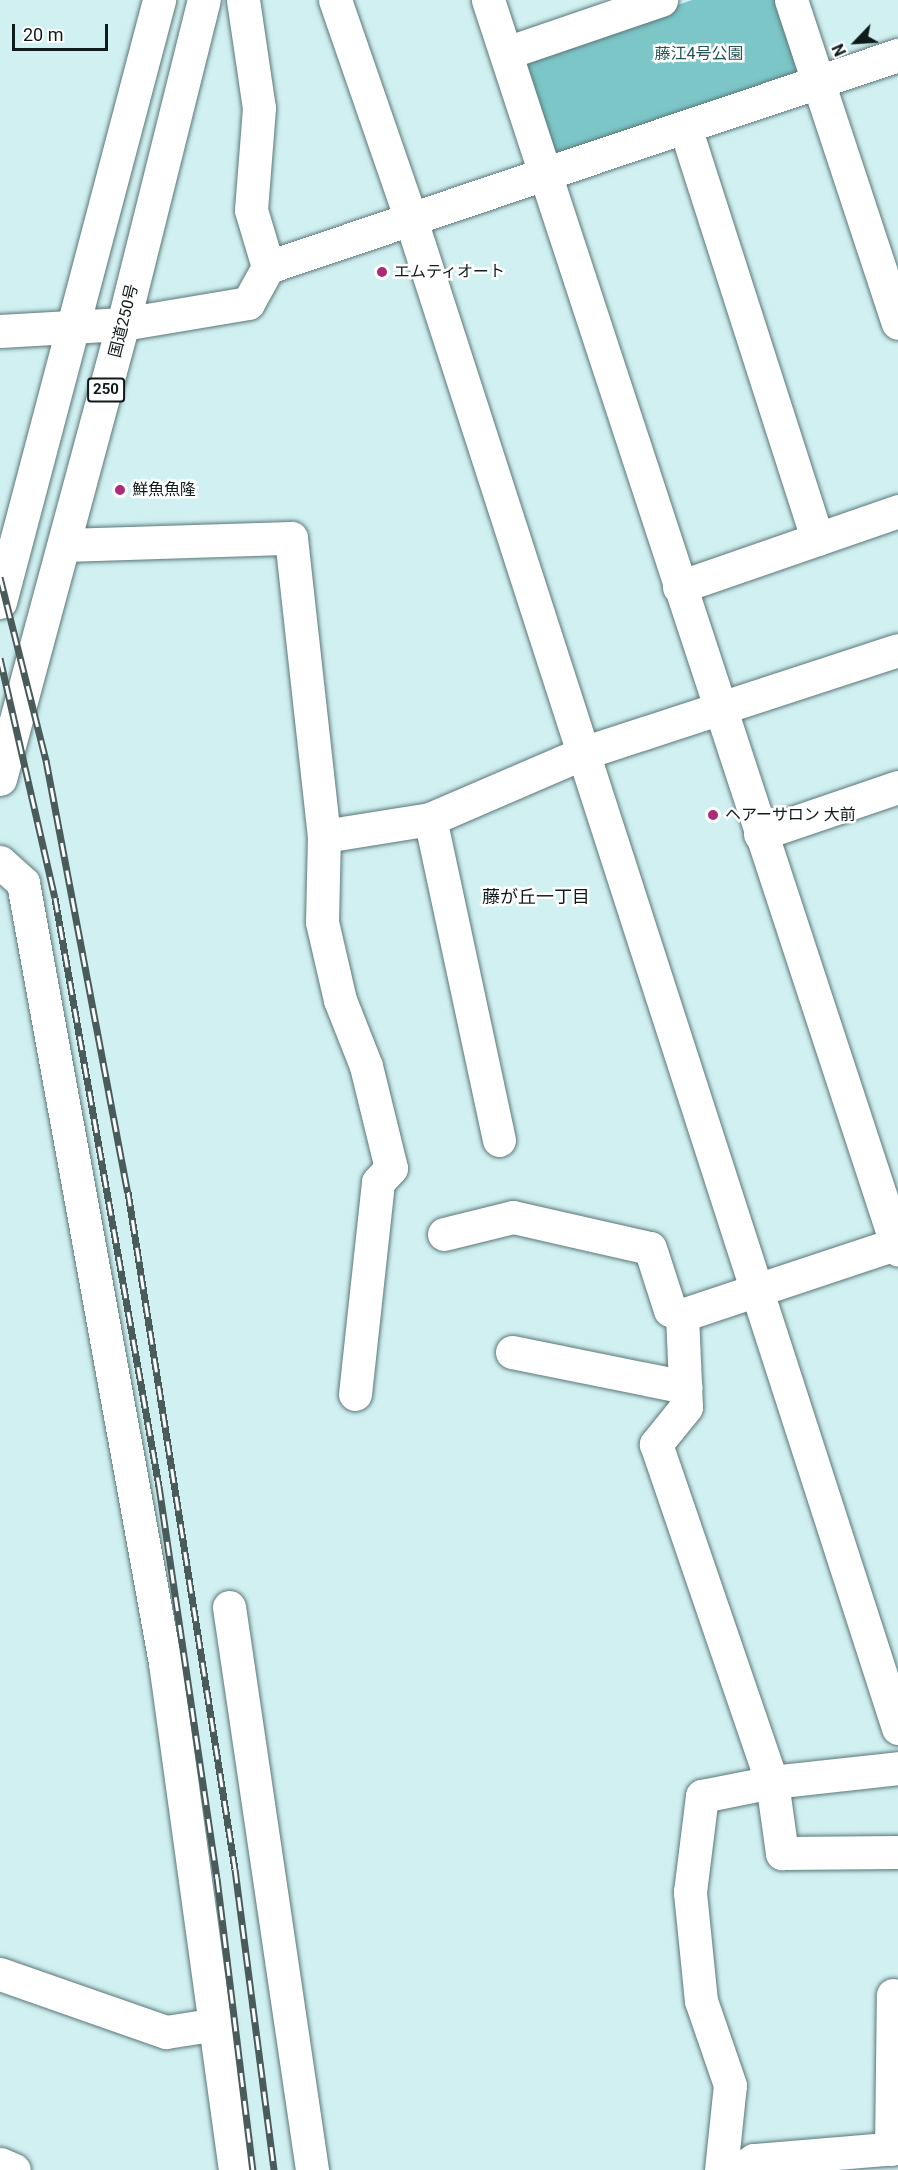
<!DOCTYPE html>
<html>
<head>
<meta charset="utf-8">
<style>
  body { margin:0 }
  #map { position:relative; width:898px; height:2170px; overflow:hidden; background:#d1f0f1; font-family:Roboto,"Noto Sans JP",sans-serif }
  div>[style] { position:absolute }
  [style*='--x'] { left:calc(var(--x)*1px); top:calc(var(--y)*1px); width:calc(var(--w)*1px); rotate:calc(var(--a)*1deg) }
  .green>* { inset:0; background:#7cc6c8 }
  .roads { filter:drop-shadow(0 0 2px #5b7778) drop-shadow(0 0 2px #5b7778) }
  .minor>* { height:33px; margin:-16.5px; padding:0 16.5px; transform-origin:16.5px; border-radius:16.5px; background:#fff }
  .highway>* { height:33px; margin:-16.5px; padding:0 16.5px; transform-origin:16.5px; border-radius:16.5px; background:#fff }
  .rail>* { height:7px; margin-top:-3.5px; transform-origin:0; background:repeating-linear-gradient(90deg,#fff 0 14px,#4a5b5c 0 28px); box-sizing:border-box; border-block:2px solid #4a5b5c }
  .dots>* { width:16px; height:16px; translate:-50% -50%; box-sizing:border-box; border:3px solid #fff; border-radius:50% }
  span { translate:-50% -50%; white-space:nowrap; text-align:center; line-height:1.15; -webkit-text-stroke:5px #fff; paint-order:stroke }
  .shield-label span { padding:2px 4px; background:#fff; border:2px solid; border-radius:4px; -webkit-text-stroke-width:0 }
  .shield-label { font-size:15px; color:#0f1b1b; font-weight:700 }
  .park-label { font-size:16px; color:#255556 }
  .poi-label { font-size:16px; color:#0f1b1b }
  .left { translate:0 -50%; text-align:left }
  .street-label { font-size:16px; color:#0f1b1b }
  .neighbourhood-label { font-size:18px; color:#0f1b1b }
  .north { position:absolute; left:826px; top:12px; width:60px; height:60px; -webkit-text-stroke:4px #fff; paint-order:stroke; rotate:245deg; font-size:16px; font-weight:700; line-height:24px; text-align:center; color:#0f1b1b }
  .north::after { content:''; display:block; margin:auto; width:21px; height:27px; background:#0f1b1b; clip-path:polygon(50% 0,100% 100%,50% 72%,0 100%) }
  .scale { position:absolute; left:12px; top:24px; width:96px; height:27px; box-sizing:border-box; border:3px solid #0f1b1b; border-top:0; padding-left:8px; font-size:18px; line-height:21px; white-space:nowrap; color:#0f1b1b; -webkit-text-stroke:4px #fff; paint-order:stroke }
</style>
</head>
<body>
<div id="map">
  <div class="green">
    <div style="clip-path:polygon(692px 0,776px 0,803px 77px,552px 157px,520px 61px)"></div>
  </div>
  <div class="roads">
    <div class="minor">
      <div style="--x:243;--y:0;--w:109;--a:81.6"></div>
      <div style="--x:259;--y:108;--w:102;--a:94.5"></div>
      <div style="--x:251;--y:210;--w:59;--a:73.4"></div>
      <div style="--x:335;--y:0;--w:230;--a:70.9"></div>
      <div style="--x:410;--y:217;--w:1588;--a:72.1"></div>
      <div style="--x:488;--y:0;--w:1315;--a:71.83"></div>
      <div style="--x:791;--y:0;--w:340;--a:71.7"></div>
      <div style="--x:506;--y:53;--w:164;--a:-18.9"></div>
      <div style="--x:685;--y:127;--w:433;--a:72.2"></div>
      <div style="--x:0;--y:331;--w:123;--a:-3.3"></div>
      <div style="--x:123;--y:324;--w:127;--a:-9.5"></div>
      <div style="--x:248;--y:303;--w:41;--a:-60.9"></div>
      <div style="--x:268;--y:267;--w:665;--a:-18.6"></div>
      <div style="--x:65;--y:545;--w:226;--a:-1.8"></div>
      <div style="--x:291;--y:538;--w:300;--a:83.7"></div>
      <div style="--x:679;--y:587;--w:232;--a:-19.1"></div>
      <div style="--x:760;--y:834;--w:146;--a:-18.8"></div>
      <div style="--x:0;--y:862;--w:31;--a:42"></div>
      <div style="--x:23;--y:883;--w:793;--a:79.68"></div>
      <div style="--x:165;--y:1663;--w:512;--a:82.14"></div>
      <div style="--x:499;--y:1140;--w:328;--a:-102.1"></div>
      <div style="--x:430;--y:819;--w:167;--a:-23.3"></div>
      <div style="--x:583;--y:753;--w:331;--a:-18.1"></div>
      <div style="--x:444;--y:1234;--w:71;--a:-13.8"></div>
      <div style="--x:513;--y:1217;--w:140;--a:12.8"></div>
      <div style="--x:650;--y:1248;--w:65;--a:72.1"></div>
      <div style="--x:670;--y:1310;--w:13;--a:23"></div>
      <div style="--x:682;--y:1315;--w:92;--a:87.5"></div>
      <div style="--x:686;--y:1407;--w:48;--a:129"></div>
      <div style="--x:656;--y:1444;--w:357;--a:71.1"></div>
      <div style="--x:772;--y:1782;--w:72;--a:82"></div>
      <div style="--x:782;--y:1853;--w:116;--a:-0.5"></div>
      <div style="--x:682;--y:1315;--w:228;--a:-18.4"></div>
      <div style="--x:512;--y:1352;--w:177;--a:11.4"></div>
      <div style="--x:355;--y:1394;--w:213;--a:-83.8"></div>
      <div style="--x:378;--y:1182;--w:19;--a:-47"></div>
      <div style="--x:391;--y:1168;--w:105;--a:-103.8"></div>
      <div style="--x:366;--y:1066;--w:71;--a:-111.5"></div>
      <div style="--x:340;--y:1000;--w:80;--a:-103"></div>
      <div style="--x:322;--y:922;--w:86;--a:-88.7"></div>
      <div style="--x:324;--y:836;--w:107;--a:-9.1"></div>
      <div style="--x:229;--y:1607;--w:569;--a:81.61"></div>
      <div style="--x:0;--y:1974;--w:176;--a:19.3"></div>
      <div style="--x:166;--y:2032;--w:52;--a:-8.9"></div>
      <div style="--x:891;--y:2149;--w:154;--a:-89.3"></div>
      <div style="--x:0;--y:2164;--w:15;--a:23"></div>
      <div style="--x:721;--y:2170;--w:85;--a:-84"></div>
      <div style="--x:730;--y:2085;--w:89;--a:-109"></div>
      <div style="--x:701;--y:2001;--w:110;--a:-95.8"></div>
      <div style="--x:690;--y:1892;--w:97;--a:-82.9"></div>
      <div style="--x:702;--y:1796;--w:71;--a:-11.3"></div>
      <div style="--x:772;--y:1782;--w:127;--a:-6.3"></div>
      <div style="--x:739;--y:2170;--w:18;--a:-34"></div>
      <div style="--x:754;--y:2160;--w:144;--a:-4.8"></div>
    </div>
    <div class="highway">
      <div style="--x:0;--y:602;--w:623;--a:-75.2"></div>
      <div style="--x:0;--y:779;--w:471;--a:-74.9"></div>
      <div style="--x:123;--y:324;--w:334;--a:-76"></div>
    </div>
  </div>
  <div class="rail">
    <div style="--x:0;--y:577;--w:189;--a:75.9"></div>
    <div style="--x:46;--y:760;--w:440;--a:79.3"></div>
    <div style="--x:128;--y:1192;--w:685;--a:81.02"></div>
    <div style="--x:235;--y:1869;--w:304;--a:82.6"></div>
    <div style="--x:0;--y:658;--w:246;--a:77.1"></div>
    <div style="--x:55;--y:898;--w:597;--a:79.97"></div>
    <div style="--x:159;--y:1486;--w:396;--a:81.6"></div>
    <div style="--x:217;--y:1878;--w:294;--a:83"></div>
  </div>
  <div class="dots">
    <div style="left:382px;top:272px;background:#ac2b78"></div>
    <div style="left:120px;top:490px;background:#ac2b78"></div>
    <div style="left:713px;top:815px;background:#ac2b78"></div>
  </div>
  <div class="shield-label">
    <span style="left:106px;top:390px">250</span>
  </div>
  <div class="park-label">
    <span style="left:699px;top:54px">藤江4号公園</span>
  </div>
  <div class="poi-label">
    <span class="left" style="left:394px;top:272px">エムティオート</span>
    <span class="left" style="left:132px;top:490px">鮮魚魚隆</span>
    <span class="left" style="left:725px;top:815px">ヘアーサロン 大前</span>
  </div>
  <div class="street-label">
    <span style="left:124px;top:321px;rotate:-76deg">国道250号</span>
  </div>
  <div class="neighbourhood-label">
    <span style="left:536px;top:897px">藤が丘一丁目</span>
  </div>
  <div class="north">N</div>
  <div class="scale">20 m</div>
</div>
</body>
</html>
